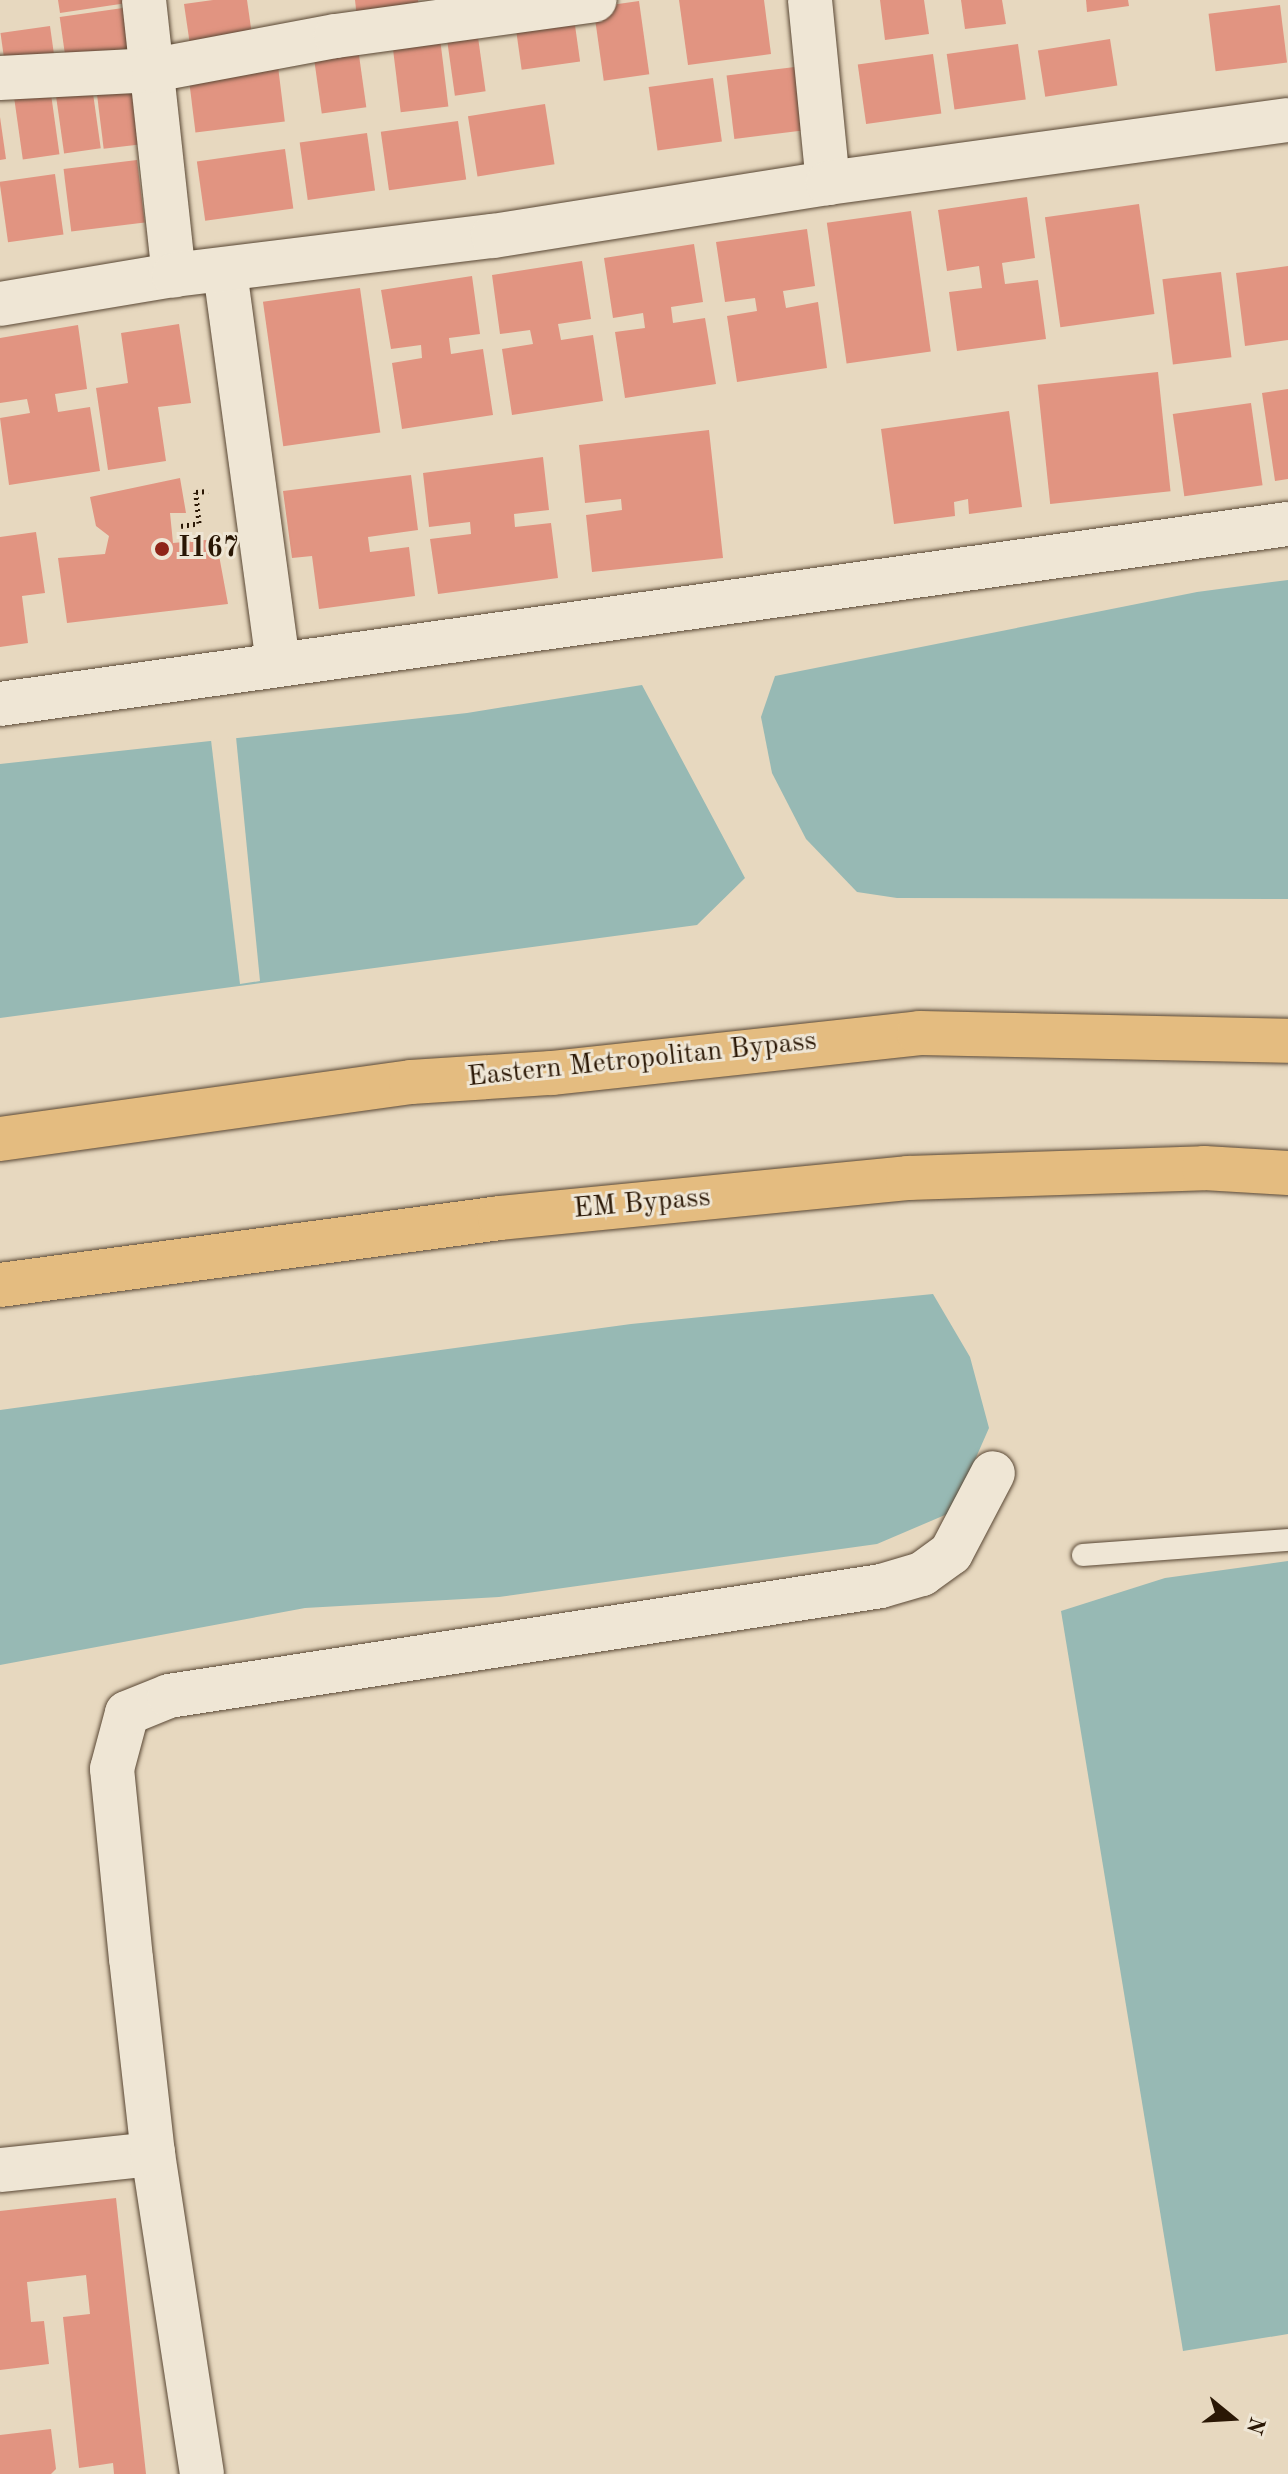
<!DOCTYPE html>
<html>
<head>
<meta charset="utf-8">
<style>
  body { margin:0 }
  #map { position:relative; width:1288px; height:2474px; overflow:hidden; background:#e7d8bf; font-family:"Old Standard TT",serif }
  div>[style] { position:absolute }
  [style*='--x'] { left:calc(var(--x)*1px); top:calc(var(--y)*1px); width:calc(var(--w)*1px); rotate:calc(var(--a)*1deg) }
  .water>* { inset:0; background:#97b9b4 }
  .pier>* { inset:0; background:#e7d8bf }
  .building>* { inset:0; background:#e19481; transform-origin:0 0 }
  .path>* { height:5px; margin-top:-2.5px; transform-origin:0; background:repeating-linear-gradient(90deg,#2a1705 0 2px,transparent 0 6px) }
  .roads { filter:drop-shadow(0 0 2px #594734) drop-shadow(0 0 2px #594734) }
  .service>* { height:22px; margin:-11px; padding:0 11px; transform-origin:11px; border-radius:11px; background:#efe6d5 }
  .minor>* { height:44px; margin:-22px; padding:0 22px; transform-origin:22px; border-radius:22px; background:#efe6d5 }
  .primary>* { height:44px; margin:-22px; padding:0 22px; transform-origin:22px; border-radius:22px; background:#e4bc80 }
  .dots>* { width:22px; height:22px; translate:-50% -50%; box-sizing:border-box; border:4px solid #efe6d5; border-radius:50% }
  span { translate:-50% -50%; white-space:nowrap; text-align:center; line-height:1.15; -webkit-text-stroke:6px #efe6d5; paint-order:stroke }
  .poi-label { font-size:28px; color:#2a1705; font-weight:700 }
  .left { translate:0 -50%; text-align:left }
  .street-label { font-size:28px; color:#2a1705 }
  .north { position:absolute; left:1192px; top:2378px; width:80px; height:80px; -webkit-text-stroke:6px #efe6d5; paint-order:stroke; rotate:108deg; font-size:22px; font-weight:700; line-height:32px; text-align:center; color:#2a1705 }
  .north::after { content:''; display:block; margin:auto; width:28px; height:36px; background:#2a1705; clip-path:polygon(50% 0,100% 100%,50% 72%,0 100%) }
</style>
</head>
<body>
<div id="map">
  <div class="water">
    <div style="clip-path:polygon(1288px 580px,1288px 899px,897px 898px,857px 892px,806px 839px,772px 773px,761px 717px,775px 676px,1197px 592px)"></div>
    <div style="clip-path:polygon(642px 685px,745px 878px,697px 925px,0 1018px,0 764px,467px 713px)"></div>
    <div style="clip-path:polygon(933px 1294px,970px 1357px,989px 1428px,952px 1512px,877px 1544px,499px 1597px,305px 1608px,0 1665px,0 1410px,631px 1324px)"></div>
    <div style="clip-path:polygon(1288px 1561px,1288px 2334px,1183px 2351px,1061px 1611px,1165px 1578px)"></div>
  </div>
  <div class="pier">
    <div style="clip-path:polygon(236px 737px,260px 981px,240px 984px,211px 740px)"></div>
  </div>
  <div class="building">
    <div style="clip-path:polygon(58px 0,126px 0,127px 3px,60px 13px)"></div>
    <div style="clip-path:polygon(213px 0,247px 0,252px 35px,190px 45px,184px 4px)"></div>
    <div style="clip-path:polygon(355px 0,418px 0,419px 9px,357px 18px)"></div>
    <div style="clip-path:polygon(679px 0,764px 0,771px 54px,688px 65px)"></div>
    <div style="clip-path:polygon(880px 0,924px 0,929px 34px,885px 40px)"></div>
    <div style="clip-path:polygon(961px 0,1002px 0,1006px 24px,965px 29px)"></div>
    <div style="clip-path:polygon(1086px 0,1128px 0,1129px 6px,1087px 12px)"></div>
    <div style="left:639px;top:1px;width:74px;height:46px;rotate:82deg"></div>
    <div style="left:1280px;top:5px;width:58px;height:72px;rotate:83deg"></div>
    <div style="left:130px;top:7px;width:41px;height:71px;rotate:82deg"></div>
    <div style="left:573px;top:11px;width:51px;height:59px;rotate:82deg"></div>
    <div style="left:476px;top:23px;width:69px;height:31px;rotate:82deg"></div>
    <div style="left:50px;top:26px;width:35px;height:50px;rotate:82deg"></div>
    <div style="left:439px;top:30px;width:77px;height:48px;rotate:83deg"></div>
    <div style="left:1110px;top:39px;width:47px;height:73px;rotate:81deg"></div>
    <div style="left:357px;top:41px;width:67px;height:45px;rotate:82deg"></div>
    <div style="left:1018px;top:44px;width:56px;height:72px;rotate:82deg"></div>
    <div style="left:933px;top:54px;width:60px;height:76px;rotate:82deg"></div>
    <div style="left:277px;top:58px;width:64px;height:90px;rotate:83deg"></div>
    <div style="left:803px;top:66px;width:64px;height:77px;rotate:83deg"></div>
    <div style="left:131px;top:76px;width:69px;height:36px;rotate:83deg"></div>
    <div style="left:713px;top:78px;width:64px;height:65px;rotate:82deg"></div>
    <div style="left:91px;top:79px;width:70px;height:37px;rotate:82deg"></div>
    <div style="left:50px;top:87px;width:68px;height:37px;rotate:82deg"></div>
    <div style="left:545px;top:104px;width:61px;height:78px;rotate:81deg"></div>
    <div style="clip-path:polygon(0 117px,6px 159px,0 160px)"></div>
    <div style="left:458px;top:121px;width:59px;height:78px;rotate:82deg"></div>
    <div style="left:367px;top:133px;width:58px;height:68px;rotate:82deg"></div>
    <div style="left:285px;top:149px;width:60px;height:89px;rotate:82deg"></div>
    <div style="left:137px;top:160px;width:63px;height:74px;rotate:83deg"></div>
    <div style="left:55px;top:174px;width:61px;height:56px;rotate:82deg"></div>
    <div style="clip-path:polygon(1027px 197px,1035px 258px,1002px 263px,1005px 284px,1038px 280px,1046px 339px,957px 351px,949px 292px,982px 288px,979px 266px,947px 271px,938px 210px)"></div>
    <div style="left:1139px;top:204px;width:111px;height:95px;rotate:82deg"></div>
    <div style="left:911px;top:211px;width:142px;height:85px;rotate:82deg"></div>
    <div style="clip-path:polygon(807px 229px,815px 286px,783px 291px,786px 308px,818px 302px,827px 368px,737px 382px,727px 316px,757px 311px,755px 298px,725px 302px,716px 242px)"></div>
    <div style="clip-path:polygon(694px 244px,703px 302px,671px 307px,673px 323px,705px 318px,716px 384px,625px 398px,615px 332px,645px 328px,643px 313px,613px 318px,604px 258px)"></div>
    <div style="clip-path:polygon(582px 261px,591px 319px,558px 324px,561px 340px,593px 335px,603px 401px,512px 415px,502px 349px,533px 344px,530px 330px,500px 334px,492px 275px)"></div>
    <div style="clip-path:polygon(1288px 266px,1288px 340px,1245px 346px,1236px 273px)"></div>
    <div style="left:1221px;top:272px;width:86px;height:59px;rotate:83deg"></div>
    <div style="clip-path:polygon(472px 276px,480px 334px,449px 338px,451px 354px,483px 349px,493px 415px,402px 429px,392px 363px,422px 358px,421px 345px,391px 349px,381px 290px)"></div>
    <div style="left:360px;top:288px;width:146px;height:98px;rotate:82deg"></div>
    <div style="clip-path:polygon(179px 324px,191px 403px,158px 407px,166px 461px,108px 470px,96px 388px,128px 383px,121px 333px)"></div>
    <div style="clip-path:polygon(78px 325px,87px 389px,55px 394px,58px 412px,90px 407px,100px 471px,9px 485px,0 418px,30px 413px,27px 399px,0 403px,0 338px)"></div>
    <div style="left:1158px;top:372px;width:120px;height:121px;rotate:84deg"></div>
    <div style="clip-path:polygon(1288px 389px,1288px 479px,1275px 481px,1262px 393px)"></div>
    <div style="left:1251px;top:403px;width:83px;height:79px;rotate:82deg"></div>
    <div style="clip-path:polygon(1009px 411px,1022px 507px,969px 514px,968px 499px,954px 502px,955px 516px,894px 524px,881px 429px)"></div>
    <div style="clip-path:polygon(709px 430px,723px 558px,592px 572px,586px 515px,622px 510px,621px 499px,585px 503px,579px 445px)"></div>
    <div style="clip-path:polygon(543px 457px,549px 510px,514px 514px,515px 527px,551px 523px,558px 578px,438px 594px,430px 539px,471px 534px,470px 522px,429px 527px,423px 473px)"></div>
    <div style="clip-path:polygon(411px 475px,418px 530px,368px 537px,370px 552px,409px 547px,415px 596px,319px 609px,312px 556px,292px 558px,283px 491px)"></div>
    <div style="clip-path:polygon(180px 478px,186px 513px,170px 513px,173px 543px,216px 539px,228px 604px,67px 623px,58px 558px,105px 554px,109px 536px,96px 526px,90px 497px)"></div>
    <div style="clip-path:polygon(36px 532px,45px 593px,22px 596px,28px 643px,0 647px,0 537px)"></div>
    <div style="clip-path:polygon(116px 2198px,146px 2474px,114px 2474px,113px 2463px,79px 2468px,63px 2317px,90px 2314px,86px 2275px,27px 2282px,31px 2322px,44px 2321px,49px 2364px,0 2370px,0 2211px)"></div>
    <div style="clip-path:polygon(51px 2429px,56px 2469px,51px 2474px,0 2474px,0 2435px)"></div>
  </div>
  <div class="path">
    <div style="--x:181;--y:526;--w:18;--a:-9"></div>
    <div style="--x:199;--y:523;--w:31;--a:-96"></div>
    <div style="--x:196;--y:492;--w:12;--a:-5"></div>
  </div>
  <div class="roads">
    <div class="service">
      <div style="--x:1083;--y:1555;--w:206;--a:-4.2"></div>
    </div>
    <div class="minor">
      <div style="--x:144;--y:0;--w:277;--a:83.8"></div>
      <div style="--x:810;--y:0;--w:184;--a:84.4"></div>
      <div style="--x:0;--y:78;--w:154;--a:-3"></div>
      <div style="--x:154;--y:70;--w:185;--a:-10.6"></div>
      <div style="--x:336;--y:36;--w:261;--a:-7.9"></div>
      <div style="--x:225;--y:271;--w:397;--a:82.3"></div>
      <div style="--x:0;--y:304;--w:176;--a:-9.5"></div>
      <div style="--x:174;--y:275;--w:321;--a:-7"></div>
      <div style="--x:493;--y:236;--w:339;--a:-9"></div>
      <div style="--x:828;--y:183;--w:464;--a:-7.8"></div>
      <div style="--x:0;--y:704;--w:1301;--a:-7.96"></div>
      <div style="--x:0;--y:2170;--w:154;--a:-6"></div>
      <div style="--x:202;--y:2474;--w:324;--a:-98.7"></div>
      <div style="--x:153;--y:2154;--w:196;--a:-96.4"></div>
      <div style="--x:131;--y:1959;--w:191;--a:-95.7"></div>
      <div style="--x:112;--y:1769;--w:58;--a:-75"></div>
      <div style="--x:127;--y:1713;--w:45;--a:-22"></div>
      <div style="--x:169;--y:1696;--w:720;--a:-8.78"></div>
      <div style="--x:881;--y:1586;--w:43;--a:-16.3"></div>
      <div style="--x:922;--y:1574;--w:36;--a:-36"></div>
      <div style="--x:951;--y:1553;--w:90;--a:-62.3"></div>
    </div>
    <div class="primary">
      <div style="--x:0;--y:1139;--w:415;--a:-7.9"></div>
      <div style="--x:411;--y:1082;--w:141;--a:-3.7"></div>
      <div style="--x:552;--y:1073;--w:369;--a:-6.2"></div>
      <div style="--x:919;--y:1033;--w:369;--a:1.2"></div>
      <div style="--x:0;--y:1285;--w:504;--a:-7.63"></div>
      <div style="--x:500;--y:1218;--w:410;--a:-5.6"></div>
      <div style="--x:908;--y:1178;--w:296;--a:-1.9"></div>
      <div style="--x:1204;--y:1168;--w:84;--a:3.4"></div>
    </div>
  </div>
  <div class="dots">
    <div style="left:162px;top:549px;background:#8f2418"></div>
  </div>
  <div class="poi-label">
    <span class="left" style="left:178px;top:549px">I167</span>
  </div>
  <div class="street-label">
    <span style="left:642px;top:1060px;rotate:-6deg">Eastern Metropolitan Bypass</span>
    <span style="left:642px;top:1204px;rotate:-5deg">EM Bypass</span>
  </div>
  <div class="north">N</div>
</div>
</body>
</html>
